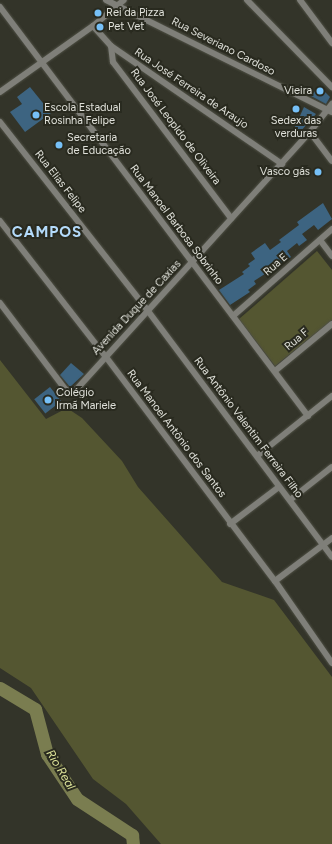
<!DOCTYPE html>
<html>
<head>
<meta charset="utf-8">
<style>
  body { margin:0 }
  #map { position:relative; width:332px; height:844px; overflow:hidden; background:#333429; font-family:Figtree,sans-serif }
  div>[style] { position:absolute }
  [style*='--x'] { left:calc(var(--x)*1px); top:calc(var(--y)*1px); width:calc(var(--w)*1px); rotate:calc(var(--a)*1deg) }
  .green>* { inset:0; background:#545631 }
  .river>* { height:13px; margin:-6.5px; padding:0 6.5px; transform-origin:6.5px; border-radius:6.5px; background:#7a7d50 }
  .building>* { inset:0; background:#3d6481; transform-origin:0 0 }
  .roads { filter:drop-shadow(0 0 1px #4f5045) drop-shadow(0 0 1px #4f5045) }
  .minor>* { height:6px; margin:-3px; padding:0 3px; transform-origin:3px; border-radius:3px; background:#7f7f79 }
  .dots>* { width:11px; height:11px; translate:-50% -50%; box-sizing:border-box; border:2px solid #292a1f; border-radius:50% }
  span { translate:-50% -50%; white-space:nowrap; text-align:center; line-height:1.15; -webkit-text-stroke:4px #292a1f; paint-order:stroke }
  .poi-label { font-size:11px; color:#dfe0d9 }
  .left { translate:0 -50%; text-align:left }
  .right { translate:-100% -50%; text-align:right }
  .street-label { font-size:11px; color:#dfe0d9 }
  .water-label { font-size:12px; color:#dde399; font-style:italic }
  .district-label { font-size:15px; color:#b4dbfb; font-weight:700; letter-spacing:1px }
</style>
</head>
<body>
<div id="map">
  <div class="green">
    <div style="clip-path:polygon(317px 251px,332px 270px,332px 320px,275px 366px,239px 319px)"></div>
    <div style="clip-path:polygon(0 360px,46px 419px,67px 408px,82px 418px,122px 461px,138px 487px,222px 582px,274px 600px,332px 677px,332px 844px,161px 844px,126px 804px,93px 779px,31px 688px,0 668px)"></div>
  </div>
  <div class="river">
    <div style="--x:0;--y:688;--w:41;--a:31"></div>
    <div style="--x:35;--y:709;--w:47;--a:75.1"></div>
    <div style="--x:47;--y:754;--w:54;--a:56.3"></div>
    <div style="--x:77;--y:799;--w:66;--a:33.2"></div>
    <div style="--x:132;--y:835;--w:9;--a:84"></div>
  </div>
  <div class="building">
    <div style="clip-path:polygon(319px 86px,330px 97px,326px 104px,311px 96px)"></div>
    <div style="clip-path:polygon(30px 87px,51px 113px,25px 132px,10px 112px,22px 104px,17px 97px)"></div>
    <div style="clip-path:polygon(304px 107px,316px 114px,300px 132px,294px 129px)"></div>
    <div style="clip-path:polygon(323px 203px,332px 219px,318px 230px,314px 225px,302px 234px,307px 240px,299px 246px,297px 243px,287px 251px,291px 257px,254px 281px,256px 284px,248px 290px,250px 292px,230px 305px,219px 290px,244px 274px,242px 272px,250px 266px,248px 264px,255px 259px,251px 253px,265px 243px,270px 250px,281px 242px,279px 240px,299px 225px,297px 222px)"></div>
    <div style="clip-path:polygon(71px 363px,84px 374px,70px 387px,60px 375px)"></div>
    <div style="left:50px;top:387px;width:18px;height:20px;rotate:52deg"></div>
  </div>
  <div class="roads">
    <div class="minor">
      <div style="--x:106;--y:0;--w:252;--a:26.4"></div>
      <div style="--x:247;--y:0;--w:122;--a:45.7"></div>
      <div style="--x:300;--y:0;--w:54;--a:53.3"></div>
      <div style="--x:0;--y:7;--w:512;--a:53.02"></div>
      <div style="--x:93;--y:26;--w:27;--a:48"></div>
      <div style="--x:111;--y:46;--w:208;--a:34.6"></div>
      <div style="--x:111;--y:46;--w:16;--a:83"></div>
      <div style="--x:113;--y:62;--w:196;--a:52.9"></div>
      <div style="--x:0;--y:92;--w:114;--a:-35.4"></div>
      <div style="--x:93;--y:26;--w:40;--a:-40"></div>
      <div style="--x:0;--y:122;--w:240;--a:51.9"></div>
      <div style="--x:148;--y:311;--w:307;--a:53.2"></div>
      <div style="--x:310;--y:132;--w:36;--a:53"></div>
      <div style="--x:0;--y:221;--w:172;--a:52.1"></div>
      <div style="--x:106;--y:357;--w:281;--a:53"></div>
      <div style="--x:275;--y:581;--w:100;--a:55.2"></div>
      <div style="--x:320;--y:240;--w:20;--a:53"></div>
      <div style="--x:0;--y:303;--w:108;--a:52.9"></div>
      <div style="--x:65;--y:389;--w:5;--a:37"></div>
      <div style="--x:69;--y:392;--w:6;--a:-9"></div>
      <div style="--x:75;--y:391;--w:350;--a:-47.8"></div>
      <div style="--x:310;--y:132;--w:36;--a:-52"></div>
      <div style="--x:233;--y:316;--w:132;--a:-41.3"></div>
      <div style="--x:275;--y:371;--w:74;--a:-39.5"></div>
      <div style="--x:257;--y:456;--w:96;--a:-38.7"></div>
      <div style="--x:290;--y:500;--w:53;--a:-38.2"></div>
      <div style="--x:230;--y:524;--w:61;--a:-37.1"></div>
      <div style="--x:275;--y:581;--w:71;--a:-37"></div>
    </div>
  </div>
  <div class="dots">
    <div style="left:98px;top:13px;background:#76c0f7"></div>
    <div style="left:100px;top:27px;background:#76c0f7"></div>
    <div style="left:320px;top:91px;background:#76c0f7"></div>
    <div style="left:296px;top:109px;background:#76c0f7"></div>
    <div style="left:36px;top:115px;background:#76c0f7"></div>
    <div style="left:59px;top:145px;background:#76c0f7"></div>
    <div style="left:318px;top:172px;background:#76c0f7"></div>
    <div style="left:48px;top:400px;background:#76c0f7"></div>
  </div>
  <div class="poi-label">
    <span class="left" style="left:106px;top:13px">Rei da Pizza</span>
    <span class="left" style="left:108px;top:27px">Pet Vet</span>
    <span class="right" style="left:312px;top:91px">Vieira</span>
    <span class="left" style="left:44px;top:115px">Escola Estadual<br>Rosinha Felipe</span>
    <span style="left:296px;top:128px">Sedex das<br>verduras</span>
    <span class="left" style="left:67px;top:145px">Secretaria<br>de Educação</span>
    <span class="right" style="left:310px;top:172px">Vasco gás</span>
    <span class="left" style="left:56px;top:400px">Colégio<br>Irmã Mariele</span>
  </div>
  <div class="street-label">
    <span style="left:223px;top:47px;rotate:27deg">Rua Severiano Cardoso</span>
    <span style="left:191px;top:89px;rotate:34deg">Rua José Ferreira de Araujo</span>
    <span style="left:175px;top:127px;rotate:53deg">Rua José Leopldo de Oliveira</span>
    <span style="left:60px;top:182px;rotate:52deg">Rua Elias Felipe</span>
    <span style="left:176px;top:225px;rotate:53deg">Rua Manoel Barbosa Sobrinho</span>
    <span style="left:276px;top:265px;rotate:-41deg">Rua E</span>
    <span style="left:137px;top:308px;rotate:-47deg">Avenida Duque de Caxias</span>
    <span style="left:297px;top:340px;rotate:-40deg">Rua F</span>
    <span style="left:248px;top:428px;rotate:53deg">Rua Antônio Valentim Ferreira Filho</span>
    <span style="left:176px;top:434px;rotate:53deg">Rua Manoel Antônio dos Santos</span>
  </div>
  <div class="water-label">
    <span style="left:60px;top:770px;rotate:59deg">Rio Real</span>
  </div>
  <div class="district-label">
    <span style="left:47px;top:233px">CAMPOS</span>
  </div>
</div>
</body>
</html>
